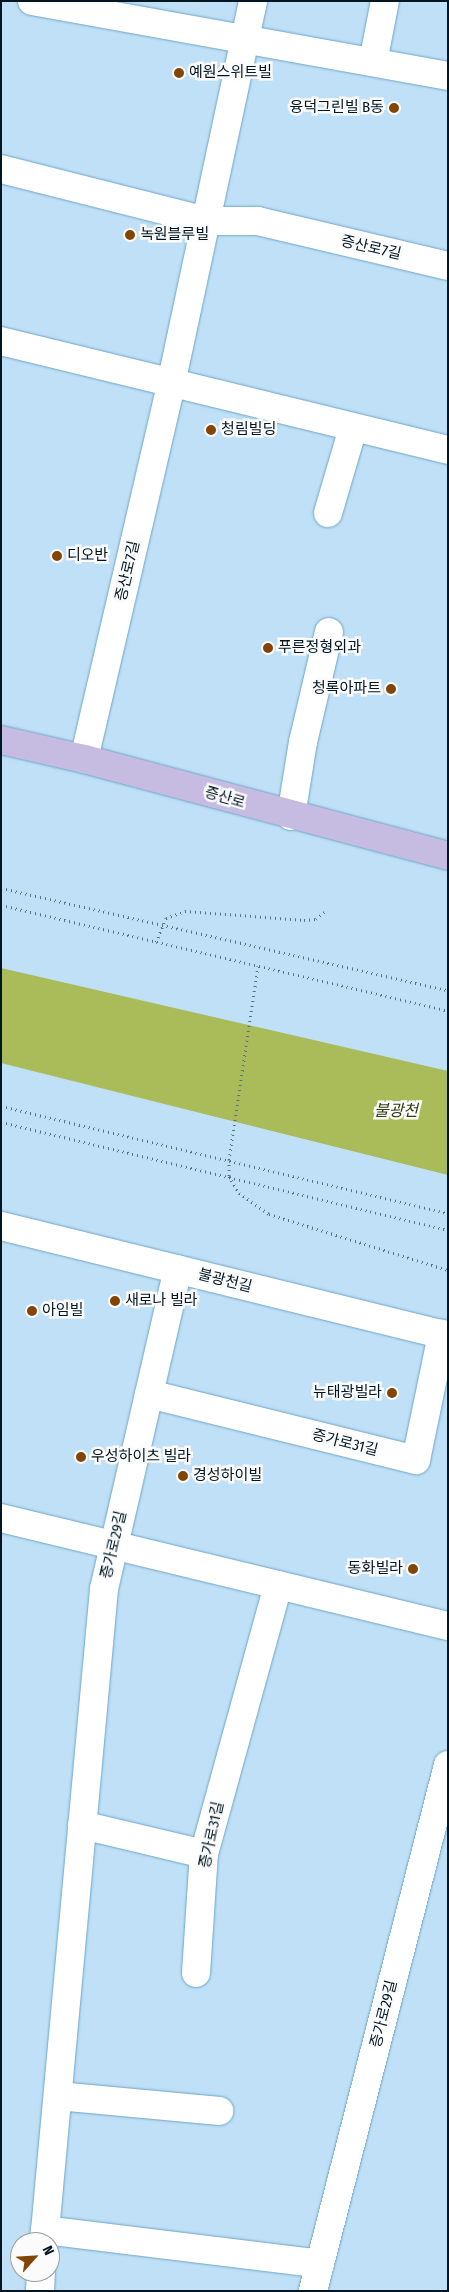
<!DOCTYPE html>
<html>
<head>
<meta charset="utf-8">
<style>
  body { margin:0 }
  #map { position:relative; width:449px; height:2292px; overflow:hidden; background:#bfe0f6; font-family:"Fira Sans Condensed","Noto Sans KR",sans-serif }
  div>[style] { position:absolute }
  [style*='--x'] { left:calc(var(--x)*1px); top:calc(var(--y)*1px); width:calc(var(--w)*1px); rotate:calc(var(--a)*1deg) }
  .water>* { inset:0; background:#aabb5a }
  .path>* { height:3px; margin-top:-1.5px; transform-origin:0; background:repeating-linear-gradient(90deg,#587284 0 1px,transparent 0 5px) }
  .roads { filter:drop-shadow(0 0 1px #6ea5c8) drop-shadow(0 0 1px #6ea5c8) }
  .minor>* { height:28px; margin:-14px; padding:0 14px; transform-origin:14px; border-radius:14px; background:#fff }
  .major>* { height:28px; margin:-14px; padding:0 14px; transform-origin:14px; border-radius:14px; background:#c6bbe0 }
  .dots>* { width:14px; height:14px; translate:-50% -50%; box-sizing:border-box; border:2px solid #fbfbfb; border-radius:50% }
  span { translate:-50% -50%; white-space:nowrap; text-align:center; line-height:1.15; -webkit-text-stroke:5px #fbfbfb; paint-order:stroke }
  .poi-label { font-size:15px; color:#011623 }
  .left { translate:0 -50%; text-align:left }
  .right { translate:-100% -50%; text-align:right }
  .street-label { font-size:15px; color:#011623 }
  .water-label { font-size:16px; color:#353c13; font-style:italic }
  .frame { position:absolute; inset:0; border:2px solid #011623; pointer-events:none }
  .north { position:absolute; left:10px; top:2232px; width:50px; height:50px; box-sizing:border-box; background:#fbfbfb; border:1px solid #979fa5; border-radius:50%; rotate:64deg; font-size:14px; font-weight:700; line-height:20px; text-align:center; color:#011623 }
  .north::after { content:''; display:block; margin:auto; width:18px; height:22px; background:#834503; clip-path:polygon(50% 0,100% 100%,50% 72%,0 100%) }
</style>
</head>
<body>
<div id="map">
  <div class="water">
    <div style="clip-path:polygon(1px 968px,448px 1071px,448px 1175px,1px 1063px)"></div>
  </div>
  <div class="path">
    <div style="--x:1;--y:888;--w:458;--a:12.9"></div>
    <div style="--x:1;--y:905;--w:459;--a:13.3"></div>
    <div style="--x:156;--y:942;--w:26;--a:-67"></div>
    <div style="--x:166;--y:918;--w:20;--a:-20"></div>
    <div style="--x:185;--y:911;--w:119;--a:4.3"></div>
    <div style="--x:304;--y:920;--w:12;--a:-5"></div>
    <div style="--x:316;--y:919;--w:13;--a:-39"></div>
    <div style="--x:258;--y:966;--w:196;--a:98.5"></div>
    <div style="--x:229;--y:1160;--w:16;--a:90"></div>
    <div style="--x:229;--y:1176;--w:20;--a:60"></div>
    <div style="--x:239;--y:1193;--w:37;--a:35"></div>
    <div style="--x:269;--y:1214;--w:188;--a:17.4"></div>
    <div style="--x:1;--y:1106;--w:460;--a:13.5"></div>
    <div style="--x:1;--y:1122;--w:460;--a:13.6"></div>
  </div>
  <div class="roads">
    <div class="minor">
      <div style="--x:32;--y:1;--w:423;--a:10.2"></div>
      <div style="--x:373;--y:62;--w:62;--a:-78.9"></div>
      <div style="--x:1;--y:169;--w:211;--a:14.2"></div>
      <div style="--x:206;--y:221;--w:52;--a:0"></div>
      <div style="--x:258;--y:221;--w:195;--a:13.3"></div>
      <div style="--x:1;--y:341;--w:460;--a:13.7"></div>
      <div style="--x:328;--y:513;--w:89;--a:-73.6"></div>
      <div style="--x:84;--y:759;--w:385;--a:-76.9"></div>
      <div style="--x:171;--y:384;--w:392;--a:-77.9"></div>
      <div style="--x:291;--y:816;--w:75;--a:-80.8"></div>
      <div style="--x:303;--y:742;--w:113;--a:-76.7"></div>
      <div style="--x:1;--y:1226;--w:460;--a:13.8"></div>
      <div style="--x:149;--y:1394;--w:275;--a:13.9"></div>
      <div style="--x:416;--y:1460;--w:129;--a:-78.3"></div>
      <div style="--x:1;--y:1518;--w:460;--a:13.6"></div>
      <div style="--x:82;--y:1825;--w:125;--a:13.4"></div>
      <div style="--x:196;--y:1973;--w:119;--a:-86.2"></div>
      <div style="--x:204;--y:1854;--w:279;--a:-74.6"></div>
      <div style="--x:58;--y:2096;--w:162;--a:5.3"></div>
      <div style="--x:45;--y:2230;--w:277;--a:7"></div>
      <div style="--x:44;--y:2242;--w:656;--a:-84.75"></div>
      <div style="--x:104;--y:1589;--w:328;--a:-77"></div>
      <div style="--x:40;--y:2291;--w:19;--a:-87"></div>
      <div style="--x:313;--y:2291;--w:543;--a:-75.61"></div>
    </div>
    <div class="major">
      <div style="--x:1;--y:740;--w:85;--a:12.9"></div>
      <div style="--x:84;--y:759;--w:377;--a:14.9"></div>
    </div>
  </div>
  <div class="dots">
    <div style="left:179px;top:73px;background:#834503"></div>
    <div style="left:394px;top:108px;background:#834503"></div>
    <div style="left:130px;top:235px;background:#834503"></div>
    <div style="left:211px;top:430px;background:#834503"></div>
    <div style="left:57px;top:556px;background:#834503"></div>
    <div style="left:268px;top:648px;background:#834503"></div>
    <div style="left:391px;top:689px;background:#834503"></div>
    <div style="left:115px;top:1301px;background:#834503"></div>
    <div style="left:32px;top:1311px;background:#834503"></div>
    <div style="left:392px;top:1393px;background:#834503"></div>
    <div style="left:81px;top:1457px;background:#834503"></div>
    <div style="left:183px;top:1476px;background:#834503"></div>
    <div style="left:413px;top:1569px;background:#834503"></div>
  </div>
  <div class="poi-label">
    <span class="left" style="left:189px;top:73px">예원스위트빌</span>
    <span class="right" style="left:384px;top:108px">융덕그린빌 B동</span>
    <span class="left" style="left:140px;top:235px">녹원블루빌</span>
    <span class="left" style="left:221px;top:430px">청림빌딩</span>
    <span class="left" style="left:67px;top:556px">디오반</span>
    <span class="left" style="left:278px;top:648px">푸른정형외과</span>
    <span class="right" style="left:381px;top:689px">청록아파트</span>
    <span class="left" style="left:125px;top:1301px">새로나 빌라</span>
    <span class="left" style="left:42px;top:1311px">아임빌</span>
    <span class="right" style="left:382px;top:1393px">뉴태광빌라</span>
    <span class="left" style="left:91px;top:1457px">우성하이츠 빌라</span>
    <span class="left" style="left:193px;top:1476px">경성하이빌</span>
    <span class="right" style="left:403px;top:1569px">동화빌라</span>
  </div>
  <div class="street-label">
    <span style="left:371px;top:248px;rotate:13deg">증산로7길</span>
    <span style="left:128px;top:571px;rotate:-77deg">증산로7길</span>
    <span style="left:225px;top:798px;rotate:16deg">증산로</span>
    <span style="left:225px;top:1281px;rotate:14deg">불광천길</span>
    <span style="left:345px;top:1443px;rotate:14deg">증가로31길</span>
    <span style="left:114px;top:1545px;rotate:-77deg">증가로29길</span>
    <span style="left:212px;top:1835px;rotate:-78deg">증가로31길</span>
    <span style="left:384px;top:2014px;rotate:-76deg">증가로29길</span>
  </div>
  <div class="water-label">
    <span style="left:396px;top:1111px">불광천</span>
  </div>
  <div class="frame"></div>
  <div class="north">N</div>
</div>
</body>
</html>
